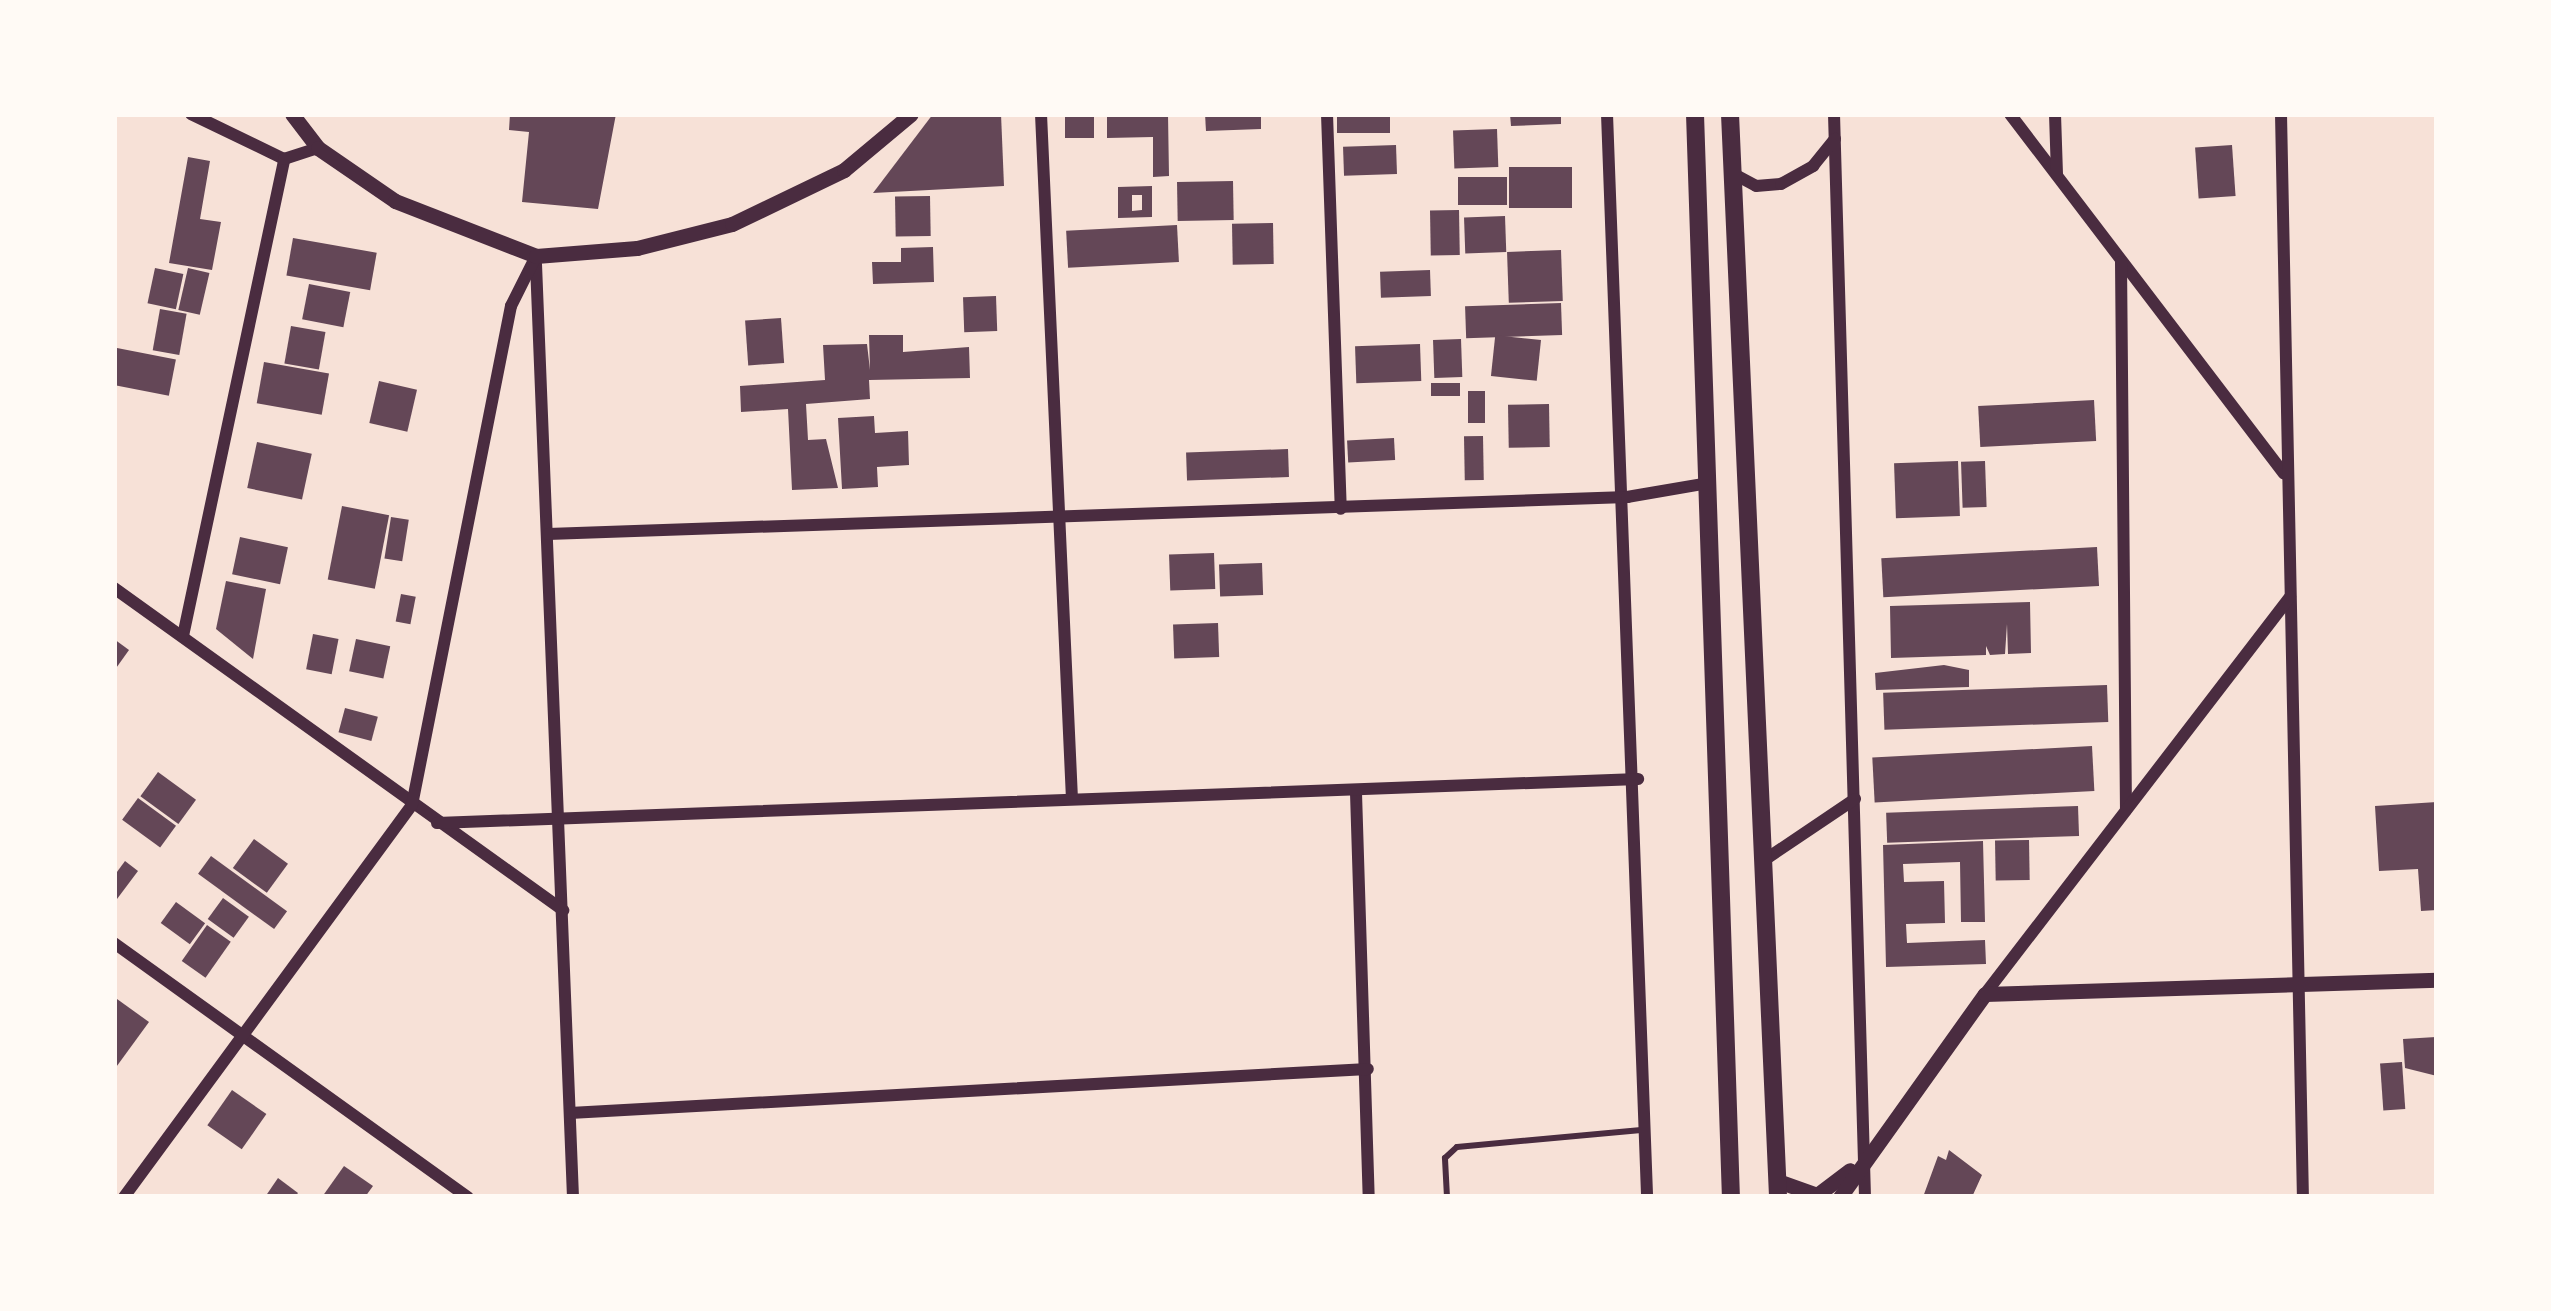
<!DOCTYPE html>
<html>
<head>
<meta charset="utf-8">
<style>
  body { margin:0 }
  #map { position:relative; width:2551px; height:1311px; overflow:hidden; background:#f7e1d7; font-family:"Fira Sans",sans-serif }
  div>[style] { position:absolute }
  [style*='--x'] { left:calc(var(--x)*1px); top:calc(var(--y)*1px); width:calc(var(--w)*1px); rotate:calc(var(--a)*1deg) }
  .building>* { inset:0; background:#644757; transform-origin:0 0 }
  .service>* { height:6px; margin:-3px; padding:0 3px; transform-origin:3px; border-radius:3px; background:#4a2c40 }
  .minor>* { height:12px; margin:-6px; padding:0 6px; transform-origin:6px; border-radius:6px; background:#4a2c40 }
  .tertiary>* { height:15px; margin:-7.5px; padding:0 7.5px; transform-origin:7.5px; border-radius:7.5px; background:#4a2c40 }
  .primary>* { height:18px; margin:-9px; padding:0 9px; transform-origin:9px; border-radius:9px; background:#4a2c40 }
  span { translate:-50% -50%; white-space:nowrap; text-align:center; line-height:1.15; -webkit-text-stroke:12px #fffaf5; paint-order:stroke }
  .frame { position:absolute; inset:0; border:117px solid #fffaf5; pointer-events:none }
</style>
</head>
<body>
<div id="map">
  <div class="building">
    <div style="clip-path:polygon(510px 114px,616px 114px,598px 209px,522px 202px,529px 132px,509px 130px)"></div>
    <div style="clip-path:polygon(933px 114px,1001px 114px,1004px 186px,873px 193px)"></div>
    <div style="left:1065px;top:114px;width:29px;height:24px"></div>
    <div style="clip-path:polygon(1107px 114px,1168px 114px,1169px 176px,1153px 177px,1153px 137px,1107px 138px)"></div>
    <div style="clip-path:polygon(1205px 114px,1261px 116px,1261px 129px,1206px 131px)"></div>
    <div style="left:1337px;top:114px;width:53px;height:19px"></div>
    <div style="clip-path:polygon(1510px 114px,1561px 114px,1561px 124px,1511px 126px)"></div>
    <div style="left:1497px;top:129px;width:38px;height:44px;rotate:88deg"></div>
    <div style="left:1396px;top:145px;width:29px;height:53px;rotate:88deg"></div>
    <div style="left:2232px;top:145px;width:51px;height:37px;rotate:86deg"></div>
    <div style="clip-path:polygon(188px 157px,210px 161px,200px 219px,221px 222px,212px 270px,169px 263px)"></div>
    <div style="left:1572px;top:167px;width:41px;height:63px;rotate:90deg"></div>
    <div style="left:1507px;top:177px;width:28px;height:49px;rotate:90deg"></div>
    <div style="left:1233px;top:181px;width:39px;height:56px;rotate:89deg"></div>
    <div style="clip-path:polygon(evenodd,1152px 186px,1152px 217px,1118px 218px,1118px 187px,1152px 186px,1132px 195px,1142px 195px,1142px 210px,1132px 211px,1132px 195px)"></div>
    <div style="left:930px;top:196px;width:40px;height:35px;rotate:89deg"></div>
    <div style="left:1459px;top:210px;width:45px;height:29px;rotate:89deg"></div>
    <div style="left:1505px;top:216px;width:36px;height:41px;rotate:88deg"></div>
    <div style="left:1273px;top:223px;width:41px;height:41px;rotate:89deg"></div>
    <div style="left:1177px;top:225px;width:37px;height:111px;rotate:87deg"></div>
    <div style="left:293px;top:238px;width:85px;height:38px;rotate:10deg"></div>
    <div style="clip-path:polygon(933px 247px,934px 282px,873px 284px,872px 262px,901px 262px,901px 248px)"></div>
    <div style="left:1561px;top:250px;width:51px;height:54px;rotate:88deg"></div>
    <div style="left:155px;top:268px;width:29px;height:36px;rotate:12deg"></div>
    <div style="left:188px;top:268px;width:22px;height:43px;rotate:13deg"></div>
    <div style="left:1430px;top:270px;width:26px;height:50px;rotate:88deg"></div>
    <div style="left:309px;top:284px;width:42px;height:36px;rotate:11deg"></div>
    <div style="left:996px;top:296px;width:35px;height:33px;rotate:88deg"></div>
    <div style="left:1561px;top:303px;width:32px;height:96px;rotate:88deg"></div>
    <div style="left:160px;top:309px;width:27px;height:42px;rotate:10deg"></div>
    <div style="left:781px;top:318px;width:45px;height:36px;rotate:86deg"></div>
    <div style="left:291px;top:326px;width:35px;height:38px;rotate:10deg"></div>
    <div style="clip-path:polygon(869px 335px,903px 335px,903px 352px,969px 347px,970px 378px,869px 380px,870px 399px,806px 404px,808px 440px,826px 439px,838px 488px,792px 490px,788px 409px,741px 412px,740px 386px,825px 380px,823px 345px,867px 344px,870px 370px)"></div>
    <div style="left:1461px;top:339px;width:38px;height:28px;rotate:88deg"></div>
    <div style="left:1541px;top:340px;width:41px;height:46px;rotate:96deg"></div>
    <div style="left:1420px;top:344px;width:37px;height:65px;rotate:88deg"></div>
    <div style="left:117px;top:348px;width:60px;height:37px;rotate:11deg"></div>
    <div style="left:264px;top:362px;width:66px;height:42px;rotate:10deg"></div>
    <div style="left:379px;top:381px;width:39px;height:43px;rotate:13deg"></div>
    <div style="left:1460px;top:383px;width:13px;height:29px;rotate:90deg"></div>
    <div style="left:1468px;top:391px;width:17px;height:32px"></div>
    <div style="left:2094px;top:400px;width:41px;height:116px;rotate:87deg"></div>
    <div style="left:1549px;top:404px;width:43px;height:41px;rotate:89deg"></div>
    <div style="clip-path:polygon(874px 416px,875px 433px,908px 431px,909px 465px,877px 467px,878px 487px,842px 489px,838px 418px)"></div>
    <div style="left:1483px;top:436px;width:44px;height:19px;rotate:89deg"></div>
    <div style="left:1394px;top:438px;width:22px;height:47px;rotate:87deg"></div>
    <div style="left:257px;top:442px;width:56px;height:47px;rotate:12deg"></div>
    <div style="left:1288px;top:449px;width:28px;height:102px;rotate:88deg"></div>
    <div style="left:1958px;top:461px;width:55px;height:64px;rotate:88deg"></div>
    <div style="left:1985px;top:461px;width:46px;height:24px;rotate:88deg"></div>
    <div style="left:342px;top:506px;width:48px;height:75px;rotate:11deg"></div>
    <div style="left:391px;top:517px;width:18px;height:42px;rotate:9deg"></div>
    <div style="left:240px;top:537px;width:49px;height:38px;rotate:12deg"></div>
    <div style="left:2097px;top:547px;width:39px;height:216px;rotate:87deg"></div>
    <div style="left:1214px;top:553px;width:36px;height:45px;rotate:88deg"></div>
    <div style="left:1262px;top:563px;width:32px;height:43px;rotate:88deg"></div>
    <div style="clip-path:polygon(226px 581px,266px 589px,253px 659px,216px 629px)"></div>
    <div style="left:401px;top:594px;width:15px;height:28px;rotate:11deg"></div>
    <div style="clip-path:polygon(2030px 602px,2031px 653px,2008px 654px,2007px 624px,2005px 654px,1990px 655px,1986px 646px,1986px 655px,1891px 658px,1890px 606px)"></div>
    <div style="left:1218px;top:623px;width:34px;height:45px;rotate:88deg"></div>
    <div style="left:313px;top:634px;width:26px;height:36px;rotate:11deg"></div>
    <div style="clip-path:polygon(114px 639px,129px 650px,114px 671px)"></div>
    <div style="left:356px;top:639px;width:35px;height:33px;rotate:12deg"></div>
    <div style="clip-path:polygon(1944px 665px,1969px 670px,1969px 687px,1876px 690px,1875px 673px)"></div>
    <div style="left:2107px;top:685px;width:37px;height:224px;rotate:88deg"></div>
    <div style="left:345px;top:708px;width:34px;height:25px;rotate:15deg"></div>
    <div style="left:2092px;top:746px;width:45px;height:220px;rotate:87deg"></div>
    <div style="left:158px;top:772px;width:47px;height:30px;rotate:36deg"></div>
    <div style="left:138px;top:798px;width:47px;height:27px;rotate:36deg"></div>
    <div style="clip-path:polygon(2437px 802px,2437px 910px,2421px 911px,2418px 869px,2379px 871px,2375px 806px)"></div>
    <div style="left:2078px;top:806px;width:30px;height:192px;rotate:88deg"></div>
    <div style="left:254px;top:839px;width:42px;height:36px;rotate:36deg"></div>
    <div style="left:2029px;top:840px;width:40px;height:34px;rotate:89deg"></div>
    <div style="clip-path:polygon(1983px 841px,1985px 922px,1961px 922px,1960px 862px,1903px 864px,1904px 882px,1944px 881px,1945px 923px,1906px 924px,1907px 943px,1985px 940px,1986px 964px,1886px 967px,1883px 845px)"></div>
    <div style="left:211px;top:856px;width:94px;height:22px;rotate:36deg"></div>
    <div style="clip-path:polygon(125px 861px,138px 871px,114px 903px,114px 876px)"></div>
    <div style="left:223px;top:898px;width:32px;height:26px;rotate:36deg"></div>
    <div style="left:176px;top:902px;width:36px;height:26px;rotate:36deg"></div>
    <div style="left:207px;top:925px;width:29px;height:44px;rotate:35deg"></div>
    <div style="clip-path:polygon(117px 999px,149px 1022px,114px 1070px,114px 1002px)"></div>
    <div style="clip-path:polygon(2436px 1037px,2437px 1076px,2405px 1068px,2403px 1039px)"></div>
    <div style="left:2402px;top:1062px;width:47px;height:22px;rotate:86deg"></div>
    <div style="left:232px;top:1090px;width:42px;height:43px;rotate:35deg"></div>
    <div style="clip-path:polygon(1949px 1150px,1982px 1175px,1972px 1197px,1923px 1197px,1938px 1156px,1946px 1160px)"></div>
    <div style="clip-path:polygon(344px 1166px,373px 1186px,365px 1197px,322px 1197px)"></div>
    <div style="clip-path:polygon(278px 1178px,298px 1193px,295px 1197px,265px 1197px)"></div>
  </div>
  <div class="service">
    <div style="--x:1447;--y:1197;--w:39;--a:-93"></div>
    <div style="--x:1445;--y:1158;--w:16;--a:-43"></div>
    <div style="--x:1457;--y:1147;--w:185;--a:-5.3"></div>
  </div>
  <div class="minor">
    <div style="--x:191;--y:114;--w:103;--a:25.8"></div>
    <div style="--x:1041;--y:114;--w:685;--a:87.41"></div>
    <div style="--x:1327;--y:114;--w:395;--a:88"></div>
    <div style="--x:1607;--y:114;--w:1084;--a:87.88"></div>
    <div style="--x:1834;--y:114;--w:1083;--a:88.36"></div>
    <div style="--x:2010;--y:114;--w:452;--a:52.7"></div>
    <div style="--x:2055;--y:114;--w:61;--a:88.1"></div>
    <div style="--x:2281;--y:114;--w:1083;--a:88.84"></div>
    <div style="--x:1732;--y:173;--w:27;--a:28"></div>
    <div style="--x:1756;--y:186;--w:25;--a:-5"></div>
    <div style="--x:1781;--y:184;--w:37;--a:-29"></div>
    <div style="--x:1813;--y:166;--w:35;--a:-51"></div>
    <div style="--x:2121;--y:262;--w:548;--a:89.48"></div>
    <div style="--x:536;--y:264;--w:934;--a:87.73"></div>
    <div style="--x:548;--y:534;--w:1080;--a:-1.96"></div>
    <div style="--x:1627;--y:497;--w:82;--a:-9.8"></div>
    <div style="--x:114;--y:588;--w:553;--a:35.65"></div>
    <div style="--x:183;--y:636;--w:488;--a:-78"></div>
    <div style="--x:284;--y:159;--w:36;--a:-18"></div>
    <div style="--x:1356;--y:793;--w:404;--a:88.2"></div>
    <div style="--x:437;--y:823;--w:1202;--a:-2.1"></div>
    <div style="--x:1763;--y:861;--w:111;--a:-34"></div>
    <div style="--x:114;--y:943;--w:436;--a:35.7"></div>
    <div style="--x:1985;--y:994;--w:501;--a:-52.47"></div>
    <div style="--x:570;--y:1113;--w:799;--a:-3.16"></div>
    <div style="--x:124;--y:1197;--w:486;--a:-53.7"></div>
    <div style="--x:412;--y:805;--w:509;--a:-78.78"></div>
    <div style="--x:511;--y:306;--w:56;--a:-63.4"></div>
  </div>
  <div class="tertiary">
    <div style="--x:292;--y:114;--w:43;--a:52.6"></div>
    <div style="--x:318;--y:148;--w:93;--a:34.5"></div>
    <div style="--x:395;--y:201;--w:151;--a:21.3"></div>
    <div style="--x:536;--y:256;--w:101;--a:-4.5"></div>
    <div style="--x:637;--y:248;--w:98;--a:-14.2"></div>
    <div style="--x:732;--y:224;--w:124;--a:-25.7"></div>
    <div style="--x:844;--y:170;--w:87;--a:-39.9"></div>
    <div style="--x:1778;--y:1181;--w:41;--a:19.7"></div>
    <div style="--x:1817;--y:1195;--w:41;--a:-37.1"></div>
    <div style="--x:1840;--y:1197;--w:249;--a:-54.5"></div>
    <div style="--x:1985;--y:994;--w:452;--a:-1.8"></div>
  </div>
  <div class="primary">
    <div style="--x:1695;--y:114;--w:1084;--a:88.1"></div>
    <div style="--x:1730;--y:114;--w:1084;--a:87.46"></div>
  </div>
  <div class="frame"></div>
</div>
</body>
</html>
